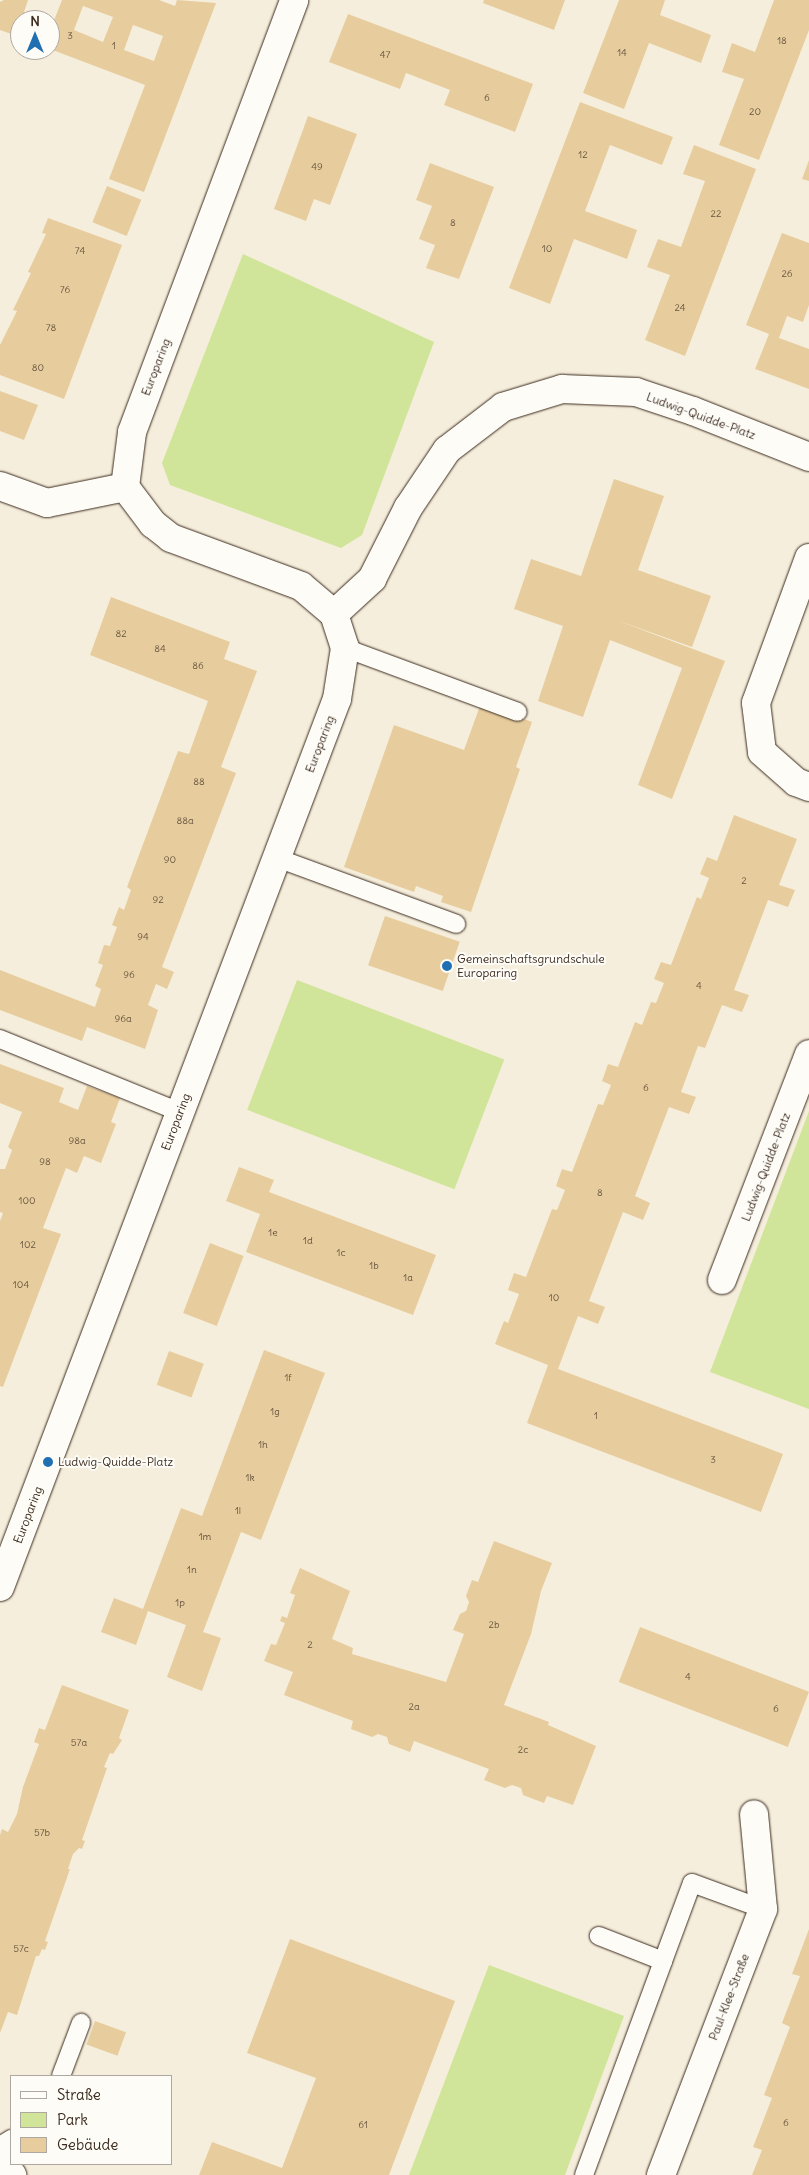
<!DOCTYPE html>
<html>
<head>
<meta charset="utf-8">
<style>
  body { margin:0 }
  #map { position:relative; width:809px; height:2175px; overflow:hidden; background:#f6eedc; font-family:Delius,sans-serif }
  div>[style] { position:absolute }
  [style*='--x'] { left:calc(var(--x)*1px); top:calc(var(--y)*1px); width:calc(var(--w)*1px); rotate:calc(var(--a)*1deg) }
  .green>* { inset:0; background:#d0e599; transform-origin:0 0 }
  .building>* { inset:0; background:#e7cd9d; transform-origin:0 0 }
  .roads { filter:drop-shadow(0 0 1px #3b2a1e) drop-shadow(0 0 1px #3b2a1e) }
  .lane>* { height:18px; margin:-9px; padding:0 9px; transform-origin:9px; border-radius:9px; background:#fdfcf7 }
  .street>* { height:28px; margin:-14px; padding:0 14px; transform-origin:14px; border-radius:14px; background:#fdfcf7 }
  .dots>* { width:14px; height:14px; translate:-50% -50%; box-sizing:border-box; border:2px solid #fdfcf7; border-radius:50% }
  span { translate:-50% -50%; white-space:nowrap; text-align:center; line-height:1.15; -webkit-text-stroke:4px #fdfcf7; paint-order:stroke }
  .number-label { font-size:10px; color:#66533e }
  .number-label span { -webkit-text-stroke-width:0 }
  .street-label { font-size:12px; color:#3b2a1e }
  .poi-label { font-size:12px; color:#3b2a1e }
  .left { translate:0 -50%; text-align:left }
  .legend { position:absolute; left:10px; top:2075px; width:162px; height:90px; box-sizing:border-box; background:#fdfcf7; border:1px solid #afa8a0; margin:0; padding:6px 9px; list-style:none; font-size:15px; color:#3b2a1e }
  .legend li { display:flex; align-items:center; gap:10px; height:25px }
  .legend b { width:25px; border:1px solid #afa8a0 }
  .north { position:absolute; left:10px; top:10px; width:50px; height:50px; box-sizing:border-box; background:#fdfcf7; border:1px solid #afa8a0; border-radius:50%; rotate:0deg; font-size:14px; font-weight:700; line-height:20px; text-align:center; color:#3b2a1e }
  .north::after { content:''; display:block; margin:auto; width:18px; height:22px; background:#1f6fb2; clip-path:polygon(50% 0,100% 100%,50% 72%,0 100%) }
</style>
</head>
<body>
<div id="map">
  <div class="green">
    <div style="clip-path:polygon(243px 254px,434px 342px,362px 535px,341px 548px,170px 485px,162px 463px)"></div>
    <div style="left:297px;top:980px;width:222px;height:139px;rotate:21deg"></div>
    <div style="clip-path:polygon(809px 1111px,809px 1409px,710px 1372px)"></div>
    <div style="clip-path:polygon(489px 1965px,624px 2016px,565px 2175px,409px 2175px)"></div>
  </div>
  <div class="building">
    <div style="clip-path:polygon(4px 0,28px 0,24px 12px,45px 20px,20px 20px,20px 37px,0 30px,0 2px)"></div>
    <div style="clip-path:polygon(evenodd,62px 0,159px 0,175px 6px,177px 0,216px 3px,144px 192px,109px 179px,145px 85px,50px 49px,50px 22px,53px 23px,62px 0,83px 6px,113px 17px,103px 42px,74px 30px,83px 6px,62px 0,133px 25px,163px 36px,154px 61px,124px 50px,133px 25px)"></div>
    <div style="clip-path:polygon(484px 0,565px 0,554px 30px,483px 3px)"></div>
    <div style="clip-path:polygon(619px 0,665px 0,660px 15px,711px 35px,701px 63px,649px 43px,624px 109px,583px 93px)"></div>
    <div style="clip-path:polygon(774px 0,809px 0,809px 30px,759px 160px,719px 145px,744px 79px,722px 72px,732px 43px,755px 52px)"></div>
    <div style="clip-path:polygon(348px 14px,533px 84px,515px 132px,444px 105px,450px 90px,406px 73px,400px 89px,329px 62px)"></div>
    <div style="clip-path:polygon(580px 102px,673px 137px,662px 165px,610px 145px,585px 211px,637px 230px,627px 259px,574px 239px,550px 304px,509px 288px)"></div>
    <div style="clip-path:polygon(308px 116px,357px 134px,330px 205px,314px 199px,306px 221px,274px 209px)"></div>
    <div style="clip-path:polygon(694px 145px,756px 169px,685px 356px,645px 340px,670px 275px,647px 267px,658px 239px,681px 247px,705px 181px,683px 174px)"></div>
    <div style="clip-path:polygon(809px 160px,809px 181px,802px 179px)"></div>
    <div style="clip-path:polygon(430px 163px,494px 187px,459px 279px,426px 268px,435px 245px,419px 239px,432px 206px,416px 200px)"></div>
    <div style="left:107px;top:186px;width:37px;height:39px;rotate:22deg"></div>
    <div style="clip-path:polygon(48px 218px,122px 245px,64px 399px,0 375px,0 345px,17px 311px,13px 310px,31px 273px,28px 272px,46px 234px,42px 233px)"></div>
    <div style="clip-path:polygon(782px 233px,809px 243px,809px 305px,803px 322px,787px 316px,779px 338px,809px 349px,809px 389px,755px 369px,769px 334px,746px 325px)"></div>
    <div style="clip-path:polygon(0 391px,38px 405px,24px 440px,0 431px)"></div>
    <div style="clip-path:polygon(614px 479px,664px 496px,638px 570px,711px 596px,692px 647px,616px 620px,725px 661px,672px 799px,638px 785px,682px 668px,610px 640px,583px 717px,538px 701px,563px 626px,514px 609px,531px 559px,581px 576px)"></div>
    <div style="clip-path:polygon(111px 597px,230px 642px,224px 659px,257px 671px,221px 767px,236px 773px,162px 967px,174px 972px,167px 989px,156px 984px,148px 1005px,158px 1010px,145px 1049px,87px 1027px,82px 1041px,0 1010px,0 970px,95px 1007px,101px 989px,95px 986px,103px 965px,98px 963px,104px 945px,110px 946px,117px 927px,112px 925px,119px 907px,124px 910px,131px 890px,127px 887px,178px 751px,189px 754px,208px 701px,90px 655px)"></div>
    <div style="clip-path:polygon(481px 703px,532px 722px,516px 767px,520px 769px,471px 912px,441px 902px,443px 896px,416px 886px,414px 892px,344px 867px,394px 725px,464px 750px)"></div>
    <div style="clip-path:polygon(734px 815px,797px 839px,779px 885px,795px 890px,788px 907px,768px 900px,734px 990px,749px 995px,742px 1012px,722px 1005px,705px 1048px,698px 1046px,681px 1092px,696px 1097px,689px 1114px,669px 1107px,635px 1196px,650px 1203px,643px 1220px,623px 1212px,589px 1301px,605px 1307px,598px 1324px,578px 1316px,558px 1369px,783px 1454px,761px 1512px,527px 1423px,548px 1365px,495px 1344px,504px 1321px,508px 1323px,519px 1294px,508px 1290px,514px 1273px,526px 1277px,552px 1209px,557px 1210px,565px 1190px,556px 1186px,562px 1169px,572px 1172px,598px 1104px,603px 1105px,611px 1085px,602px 1081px,608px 1064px,618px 1067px,635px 1022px,642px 1025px,651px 1002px,656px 1003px,664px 983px,654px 979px,661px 962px,671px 965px,697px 897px,701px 899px,709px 878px,700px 874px,707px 857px,717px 861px)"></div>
    <div style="left:385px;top:916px;width:79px;height:52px;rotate:19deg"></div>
    <div style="clip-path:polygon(0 1064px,64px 1088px,59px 1102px,78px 1110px,87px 1086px,120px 1098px,111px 1122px,116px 1124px,101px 1163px,84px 1156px,77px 1173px,66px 1168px,43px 1228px,61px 1234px,3px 1387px,0 1386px,0 1221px,3px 1213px,0 1212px,0 1169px,5px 1169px,12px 1150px,8px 1147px,22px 1112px,0 1103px)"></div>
    <div style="clip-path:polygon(239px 1167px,274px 1180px,269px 1192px,436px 1255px,413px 1315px,246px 1252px,260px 1214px,226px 1201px)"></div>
    <div style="left:210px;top:1243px;width:36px;height:75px;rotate:21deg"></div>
    <div style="clip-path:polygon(264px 1350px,325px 1373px,261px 1540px,241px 1532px,203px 1632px,221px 1638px,202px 1691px,167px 1677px,186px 1625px,148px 1611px,136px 1645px,101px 1632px,114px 1598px,143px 1609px,181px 1508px,202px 1516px)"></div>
    <div style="left:169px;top:1351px;width:37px;height:36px;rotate:20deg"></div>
    <div style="clip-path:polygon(494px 1541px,552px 1563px,541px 1591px,531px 1634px,504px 1705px,549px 1722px,548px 1725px,596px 1746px,573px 1805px,547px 1796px,544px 1803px,523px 1795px,521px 1788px,512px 1785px,505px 1788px,484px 1780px,489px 1769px,414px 1741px,410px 1752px,389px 1744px,387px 1737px,378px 1734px,372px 1737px,351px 1729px,353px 1721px,284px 1695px,293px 1672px,264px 1661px,271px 1644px,276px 1645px,285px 1623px,280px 1621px,282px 1616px,287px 1618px,295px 1595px,290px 1593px,300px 1568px,350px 1591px,332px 1639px,353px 1648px,352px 1654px,446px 1682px,464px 1634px,453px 1630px,460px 1614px,466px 1611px,469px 1602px,466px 1596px,472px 1580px,478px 1582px)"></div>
    <div style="left:640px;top:1627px;width:181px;height:59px;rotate:21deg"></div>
    <div style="clip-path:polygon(62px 1685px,129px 1710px,119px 1738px,122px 1740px,113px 1754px,110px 1753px,104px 1767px,107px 1768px,82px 1840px,85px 1841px,82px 1849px,79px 1848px,73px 1854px,68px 1869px,70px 1869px,45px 1941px,48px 1942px,45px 1950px,42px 1949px,39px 1956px,36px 1956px,17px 2015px,8px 2012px,0 2033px,0 1835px,2px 1829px,8px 1832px,17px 1814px,23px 1787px,39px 1744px,34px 1742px,39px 1728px,45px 1730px)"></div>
    <div style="clip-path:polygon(809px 1929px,809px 2175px,752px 2175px,762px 2150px,753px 2147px,772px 2098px,764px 2095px,790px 2027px,782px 2023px,800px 1976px,792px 1974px)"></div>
    <div style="clip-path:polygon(290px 1939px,455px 2001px,389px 2175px,199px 2175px,212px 2142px,282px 2168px,316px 2078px,247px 2053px)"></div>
    <div style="left:95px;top:2021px;width:33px;height:25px;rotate:20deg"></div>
  </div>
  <div class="roads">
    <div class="lane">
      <div style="--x:345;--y:648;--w:184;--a:20.3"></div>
      <div style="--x:277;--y:858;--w:191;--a:20.2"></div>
      <div style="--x:0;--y:1039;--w:194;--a:22.1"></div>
      <div style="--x:663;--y:1961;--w:83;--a:-69.6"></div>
      <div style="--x:692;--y:1883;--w:76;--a:20.1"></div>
      <div style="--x:61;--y:2076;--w:57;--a:-69.3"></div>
      <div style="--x:0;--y:2146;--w:13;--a:-32"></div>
      <div style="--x:584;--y:2175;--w:228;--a:-69.7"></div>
      <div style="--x:663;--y:1961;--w:69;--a:-158.7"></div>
    </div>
    <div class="street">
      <div style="--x:0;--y:486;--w:50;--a:19.9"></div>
      <div style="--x:47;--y:503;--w:80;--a:-11.6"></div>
      <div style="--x:809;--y:558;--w:154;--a:110.1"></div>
      <div style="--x:756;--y:703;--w:49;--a:83"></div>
      <div style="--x:762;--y:752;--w:45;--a:41.4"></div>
      <div style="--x:796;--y:782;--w:14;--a:21"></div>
      <div style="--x:334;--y:614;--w:52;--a:-42.6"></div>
      <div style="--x:372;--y:579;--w:80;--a:-63.1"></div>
      <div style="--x:408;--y:508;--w:70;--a:-56.1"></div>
      <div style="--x:447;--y:450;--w:71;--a:-37.5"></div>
      <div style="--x:503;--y:407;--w:62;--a:-17"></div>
      <div style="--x:562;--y:389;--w:74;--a:2.3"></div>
      <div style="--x:636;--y:392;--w:60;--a:18.4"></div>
      <div style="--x:693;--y:411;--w:125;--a:21.6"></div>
      <div style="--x:722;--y:1280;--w:242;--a:-68.9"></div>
      <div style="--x:0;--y:1587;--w:950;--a:-69.22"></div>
      <div style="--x:337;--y:699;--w:52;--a:-81.1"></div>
      <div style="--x:345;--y:648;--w:36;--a:-108"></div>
      <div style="--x:334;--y:614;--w:43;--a:-139.7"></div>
      <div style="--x:301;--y:586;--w:139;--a:-159.7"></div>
      <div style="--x:171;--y:538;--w:23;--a:-142"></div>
      <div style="--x:153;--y:524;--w:46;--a:-127.1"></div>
      <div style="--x:125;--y:487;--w:55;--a:-82.7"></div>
      <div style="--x:132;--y:432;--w:461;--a:-69.4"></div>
      <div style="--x:0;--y:2157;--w:22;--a:56"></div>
      <div style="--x:661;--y:2175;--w:285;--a:-69"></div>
      <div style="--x:763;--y:1909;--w:95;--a:-95.4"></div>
    </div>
  </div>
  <div class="dots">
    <div style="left:447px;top:966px;background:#1f6fb2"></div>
    <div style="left:48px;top:1462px;background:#1f6fb2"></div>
  </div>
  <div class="number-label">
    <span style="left:70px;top:36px">3</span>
    <span style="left:782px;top:41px">18</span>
    <span style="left:114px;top:46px">1</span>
    <span style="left:622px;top:53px">14</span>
    <span style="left:385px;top:55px">47</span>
    <span style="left:487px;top:98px">6</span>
    <span style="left:755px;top:112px">20</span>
    <span style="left:583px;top:155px">12</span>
    <span style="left:317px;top:167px">49</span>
    <span style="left:716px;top:214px">22</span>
    <span style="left:453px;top:223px">8</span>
    <span style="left:547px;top:249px">10</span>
    <span style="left:80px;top:251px">74</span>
    <span style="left:787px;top:274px">26</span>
    <span style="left:65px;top:290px">76</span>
    <span style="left:680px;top:308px">24</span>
    <span style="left:51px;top:328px">78</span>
    <span style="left:38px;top:368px">80</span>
    <span style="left:121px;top:634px">82</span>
    <span style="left:160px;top:649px">84</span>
    <span style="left:198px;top:666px">86</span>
    <span style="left:199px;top:782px">88</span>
    <span style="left:185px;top:821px">88a</span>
    <span style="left:170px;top:860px">90</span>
    <span style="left:744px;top:881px">2</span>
    <span style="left:158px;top:900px">92</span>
    <span style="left:143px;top:937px">94</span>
    <span style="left:129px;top:975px">96</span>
    <span style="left:699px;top:986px">4</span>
    <span style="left:123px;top:1019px">96a</span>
    <span style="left:646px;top:1088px">6</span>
    <span style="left:77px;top:1141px">98a</span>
    <span style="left:45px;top:1162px">98</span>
    <span style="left:600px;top:1193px">8</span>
    <span style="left:27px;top:1201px">100</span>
    <span style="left:273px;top:1233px">1e</span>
    <span style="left:308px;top:1241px">1d</span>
    <span style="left:28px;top:1245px">102</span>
    <span style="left:341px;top:1253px">1c</span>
    <span style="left:374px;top:1266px">1b</span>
    <span style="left:408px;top:1278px">1a</span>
    <span style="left:21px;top:1285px">104</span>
    <span style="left:554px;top:1298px">10</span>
    <span style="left:288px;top:1378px">1f</span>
    <span style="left:275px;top:1412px">1g</span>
    <span style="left:596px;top:1416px">1</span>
    <span style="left:263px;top:1445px">1h</span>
    <span style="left:713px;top:1460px">3</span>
    <span style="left:250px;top:1478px">1k</span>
    <span style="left:238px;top:1511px">1l</span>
    <span style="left:205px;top:1537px">1m</span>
    <span style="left:192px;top:1570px">1n</span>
    <span style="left:180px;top:1603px">1p</span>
    <span style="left:494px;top:1625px">2b</span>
    <span style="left:310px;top:1645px">2</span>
    <span style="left:688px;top:1677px">4</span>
    <span style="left:414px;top:1707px">2a</span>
    <span style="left:776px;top:1709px">6</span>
    <span style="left:79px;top:1743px">57a</span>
    <span style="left:523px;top:1750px">2c</span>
    <span style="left:42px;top:1833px">57b</span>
    <span style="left:21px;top:1949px">57c</span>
    <span style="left:786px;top:2123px">6</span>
    <span style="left:363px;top:2125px">61</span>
  </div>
  <div class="street-label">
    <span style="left:156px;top:367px;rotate:-69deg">Europaring</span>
    <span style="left:701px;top:416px;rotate:20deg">Ludwig-Quidde-Platz</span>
    <span style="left:320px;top:744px;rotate:-69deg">Europaring</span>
    <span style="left:176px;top:1122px;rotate:-69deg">Europaring</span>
    <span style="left:766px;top:1167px;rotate:-69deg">Ludwig-Quidde-Platz</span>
    <span style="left:28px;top:1515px;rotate:-69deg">Europaring</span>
    <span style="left:729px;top:1997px;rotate:-69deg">Paul-Klee-Straße</span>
  </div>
  <div class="poi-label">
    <span class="left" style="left:457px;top:966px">Gemeinschaftsgrundschule<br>Europaring</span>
    <span class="left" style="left:58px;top:1462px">Ludwig-Quidde-Platz</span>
  </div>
  <ul class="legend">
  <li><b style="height:6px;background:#fdfcf7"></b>Straße</li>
  <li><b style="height:14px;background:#d0e599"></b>Park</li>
  <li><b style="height:14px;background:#e7cd9d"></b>Gebäude</li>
  </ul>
  <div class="north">N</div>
</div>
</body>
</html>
